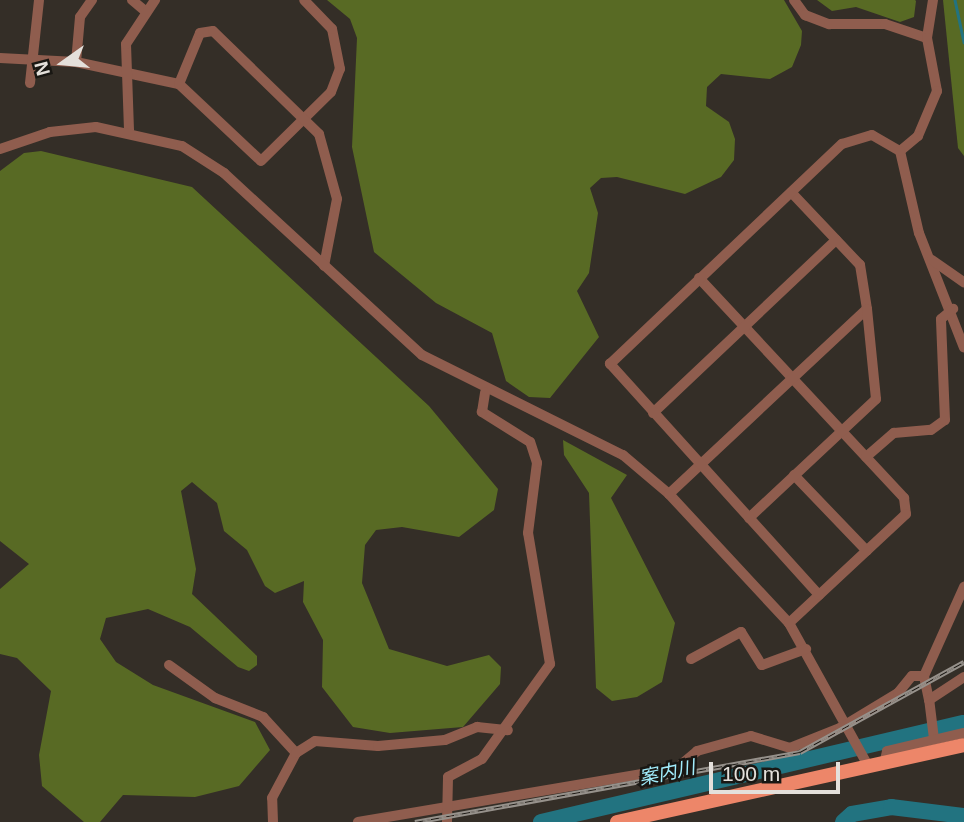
<!DOCTYPE html>
<html>
<head>
<meta charset="utf-8">
<style>
  body { margin:0 }
  #map { position:relative; width:964px; height:822px; overflow:hidden; background:#342e27; font-family:Arial,"Noto Sans JP",sans-serif }
  div>[style] { position:absolute }
  [style*='--x'] { left:calc(var(--x)*1px); top:calc(var(--y)*1px); width:calc(var(--w)*1px); rotate:calc(var(--a)*1deg) }
  .forest>* { inset:0; background:#586a24 }
  .stream>* { height:2.5px; margin:-1.25px; padding:0 1.25px; transform-origin:1.25px; border-radius:1.25px; background:#227380 }
  .river>* { height:16px; margin:-8px; padding:0 8px; transform-origin:8px; border-radius:8px; background:#227380 }
  .minor>* { height:10px; margin:-5px; padding:0 5px; transform-origin:5px; border-radius:5px; background:#8f5d4e }
  .major>* { height:14px; margin:-7px; padding:0 7px; transform-origin:7px; border-radius:7px; background:#ed8669 }
  .rail>* { height:5px; margin-top:-2.5px; transform-origin:0; background:repeating-linear-gradient(90deg,#191713 0 8px,#96918b 0 16px); box-sizing:border-box; border-block:2px solid #96918b }
  span { translate:-50% -50%; white-space:nowrap; text-align:center; line-height:1.15; -webkit-text-stroke:5px #191713; paint-order:stroke }
  .water-label { font-size:19px; color:#a2edfc; font-style:italic }
  .north { position:absolute; left:28px; top:28px; width:70px; height:70px; -webkit-text-stroke:5px #191713; paint-order:stroke; rotate:255deg; font-size:19px; font-weight:700; line-height:28px; text-align:center; color:#e4e0db }
  .north::after { content:''; display:block; margin:auto; width:24px; height:32px; background:#e4e0db; clip-path:polygon(50% 0,100% 100%,50% 72%,0 100%) }
  .scale { position:absolute; left:709px; top:762px; width:131px; height:32px; box-sizing:border-box; border:4px solid #e4e0db; border-top:0; padding-left:9px; font-size:21px; line-height:24px; white-space:nowrap; color:#e4e0db; -webkit-text-stroke:5px #191713; paint-order:stroke }
</style>
</head>
<body>
<div id="map">
  <div class="forest">
    <div style="clip-path:polygon(327px 0,784px 0,802px 31px,801px 45px,792px 67px,770px 79px,721px 74px,707px 87px,706px 106px,729px 122px,735px 139px,734px 160px,721px 177px,685px 194px,617px 177px,601px 178px,590px 188px,598px 213px,589px 273px,577px 291px,599px 337px,550px 398px,529px 397px,506px 381px,492px 333px,436px 303px,374px 252px,352px 147px,357px 38px,350px 19px)"></div>
    <div style="clip-path:polygon(817px 0,915px 0,916px 1px,914px 17px,900px 22px,856px 7px,832px 11px)"></div>
    <div style="clip-path:polygon(943px 0,964px 0,964px 156px,958px 148px)"></div>
    <div style="clip-path:polygon(41px 151px,192px 187px,429px 406px,498px 489px,494px 510px,459px 537px,402px 527px,376px 530px,365px 545px,362px 583px,389px 649px,447px 666px,489px 655px,501px 667px,500px 684px,463px 727px,390px 733px,353px 727px,322px 687px,323px 640px,303px 602px,304px 581px,275px 593px,265px 586px,247px 550px,224px 531px,217px 503px,192px 482px,181px 491px,196px 569px,192px 594px,257px 656px,257px 665px,249px 671px,238px 667px,190px 627px,148px 609px,106px 618px,100px 639px,116px 662px,153px 685px,255px 722px,270px 750px,239px 786px,195px 797px,123px 795px,100px 822px,84px 822px,42px 786px,39px 755px,51px 691px,17px 658px,0 654px,0 589px,29px 564px,0 541px,0 171px,24px 153px)"></div>
    <div style="clip-path:polygon(563px 440px,627px 475px,611px 498px,675px 623px,662px 682px,637px 697px,612px 701px,596px 688px,589px 493px,564px 455px)"></div>
  </div>
  <div class="stream">
    <div style="--x:955;--y:0;--w:43;--a:77.9"></div>
  </div>
  <div class="river">
    <div style="--x:541;--y:822;--w:434;--a:-13.2"></div>
    <div style="--x:843;--y:822;--w:12;--a:-42"></div>
    <div style="--x:852;--y:814;--w:40;--a:-10"></div>
    <div style="--x:891;--y:807;--w:74;--a:7"></div>
  </div>
  <div class="minor">
    <div style="--x:132;--y:0;--w:17;--a:40"></div>
    <div style="--x:794;--y:0;--w:19;--a:54"></div>
    <div style="--x:805;--y:15;--w:26;--a:21"></div>
    <div style="--x:829;--y:24;--w:56;--a:0"></div>
    <div style="--x:885;--y:24;--w:44;--a:18.4"></div>
    <div style="--x:933;--y:0;--w:38;--a:99"></div>
    <div style="--x:927;--y:38;--w:54;--a:79.3"></div>
    <div style="--x:937;--y:91;--w:49;--a:112.9"></div>
    <div style="--x:918;--y:136;--w:23;--a:140"></div>
    <div style="--x:900;--y:151;--w:84;--a:77"></div>
    <div style="--x:919;--y:233;--w:123;--a:68.6"></div>
    <div style="--x:0;--y:58;--w:76;--a:3"></div>
    <div style="--x:76;--y:62;--w:105;--a:12.1"></div>
    <div style="--x:179;--y:84;--w:112;--a:43.2"></div>
    <div style="--x:261;--y:161;--w:98;--a:-44.6"></div>
    <div style="--x:331;--y:92;--w:25;--a:-69"></div>
    <div style="--x:340;--y:69;--w:41;--a:-101.3"></div>
    <div style="--x:332;--y:29;--w:40;--a:-134"></div>
    <div style="--x:76;--y:62;--w:45;--a:-84.9"></div>
    <div style="--x:80;--y:17;--w:21;--a:-55"></div>
    <div style="--x:30;--y:83;--w:83;--a:-83.8"></div>
    <div style="--x:179;--y:84;--w:55;--a:-67.6"></div>
    <div style="--x:200;--y:33;--w:13;--a:-9"></div>
    <div style="--x:213;--y:31;--w:148;--a:44.2"></div>
    <div style="--x:319;--y:134;--w:67;--a:74.5"></div>
    <div style="--x:337;--y:199;--w:68;--a:101"></div>
    <div style="--x:129;--y:130;--w:86;--a:-92"></div>
    <div style="--x:126;--y:44;--w:53;--a:-56.6"></div>
    <div style="--x:0;--y:149;--w:53;--a:-18.8"></div>
    <div style="--x:50;--y:132;--w:46;--a:-6.2"></div>
    <div style="--x:96;--y:127;--w:88;--a:12.5"></div>
    <div style="--x:182;--y:146;--w:50;--a:32.7"></div>
    <div style="--x:224;--y:173;--w:269;--a:42.6"></div>
    <div style="--x:422;--y:355;--w:225;--a:26.5"></div>
    <div style="--x:623;--y:455;--w:60;--a:40.3"></div>
    <div style="--x:669;--y:494;--w:176;--a:47.1"></div>
    <div style="--x:789;--y:623;--w:161;--a:61"></div>
    <div style="--x:932;--y:260;--w:39;--a:35"></div>
    <div style="--x:699;--y:278;--w:301;--a:47"></div>
    <div style="--x:904;--y:498;--w:16;--a:83"></div>
    <div style="--x:906;--y:514;--w:160;--a:137"></div>
    <div style="--x:653;--y:413;--w:252;--a:-43.4"></div>
    <div style="--x:866;--y:457;--w:37;--a:-41"></div>
    <div style="--x:894;--y:433;--w:37;--a:-5"></div>
    <div style="--x:931;--y:430;--w:17;--a:-36"></div>
    <div style="--x:945;--y:420;--w:101;--a:-92.3"></div>
    <div style="--x:941;--y:319;--w:16;--a:-40"></div>
    <div style="--x:794;--y:475;--w:105;--a:46.2"></div>
    <div style="--x:669;--y:494;--w:271;--a:-43.1"></div>
    <div style="--x:867;--y:309;--w:45;--a:-99"></div>
    <div style="--x:860;--y:265;--w:100;--a:-133.4"></div>
    <div style="--x:749;--y:518;--w:174;--a:-43.1"></div>
    <div style="--x:876;--y:399;--w:90;--a:-95.7"></div>
    <div style="--x:819;--y:595;--w:312;--a:-132.1"></div>
    <div style="--x:610;--y:364;--w:320;--a:-43.5"></div>
    <div style="--x:842;--y:144;--w:31;--a:-17"></div>
    <div style="--x:872;--y:135;--w:32;--a:30"></div>
    <div style="--x:691;--y:659;--w:57;--a:-28.4"></div>
    <div style="--x:741;--y:632;--w:39;--a:58"></div>
    <div style="--x:762;--y:665;--w:47;--a:-20"></div>
    <div style="--x:169;--y:665;--w:57;--a:35.7"></div>
    <div style="--x:215;--y:698;--w:52;--a:21.6"></div>
    <div style="--x:263;--y:717;--w:49;--a:47.5"></div>
    <div style="--x:929;--y:700;--w:25;--a:-102"></div>
    <div style="--x:924;--y:676;--w:98;--a:-65.8"></div>
    <div style="--x:934;--y:739;--w:39;--a:-97"></div>
    <div style="--x:929;--y:700;--w:42;--a:-33.3"></div>
    <div style="--x:885;--y:760;--w:9;--a:-77"></div>
    <div style="--x:887;--y:751;--w:79;--a:-13.2"></div>
    <div style="--x:273;--y:822;--w:24;--a:-92"></div>
    <div style="--x:272;--y:798;--w:51;--a:-61.9"></div>
    <div style="--x:296;--y:753;--w:22;--a:-32"></div>
    <div style="--x:315;--y:741;--w:63;--a:4.5"></div>
    <div style="--x:378;--y:746;--w:67;--a:-5.1"></div>
    <div style="--x:445;--y:740;--w:35;--a:-22"></div>
    <div style="--x:477;--y:727;--w:31;--a:6"></div>
    <div style="--x:358;--y:822;--w:324;--a:-9.6"></div>
    <div style="--x:677;--y:768;--w:26;--a:-40"></div>
    <div style="--x:697;--y:751;--w:56;--a:-15.5"></div>
    <div style="--x:751;--y:736;--w:41;--a:17.1"></div>
    <div style="--x:790;--y:748;--w:54;--a:-21.8"></div>
    <div style="--x:840;--y:728;--w:68;--a:-31.1"></div>
    <div style="--x:898;--y:693;--w:22;--a:-51"></div>
    <div style="--x:912;--y:676;--w:12;--a:0"></div>
    <div style="--x:447;--y:822;--w:45;--a:-88.7"></div>
    <div style="--x:448;--y:777;--w:38;--a:-28"></div>
    <div style="--x:482;--y:759;--w:117;--a:-54.4"></div>
    <div style="--x:550;--y:664;--w:133;--a:-99.5"></div>
    <div style="--x:528;--y:533;--w:71;--a:-82.7"></div>
    <div style="--x:537;--y:463;--w:22;--a:-108"></div>
    <div style="--x:530;--y:442;--w:57;--a:-148"></div>
    <div style="--x:482;--y:412;--w:20;--a:-81"></div>
  </div>
  <div class="major">
    <div style="--x:617;--y:822;--w:355;--a:-12.5"></div>
  </div>
  <div class="rail">
    <div style="--x:415;--y:822;--w:391;--a:-10.3"></div>
    <div style="--x:800;--y:752;--w:187;--a:-28.8"></div>
  </div>
  <div class="water-label">
    <span style="left:667px;top:773px;rotate:-12deg">案内川</span>
  </div>
  <div class="north">N</div>
  <div class="scale">100 m</div>
</div>
</body>
</html>
